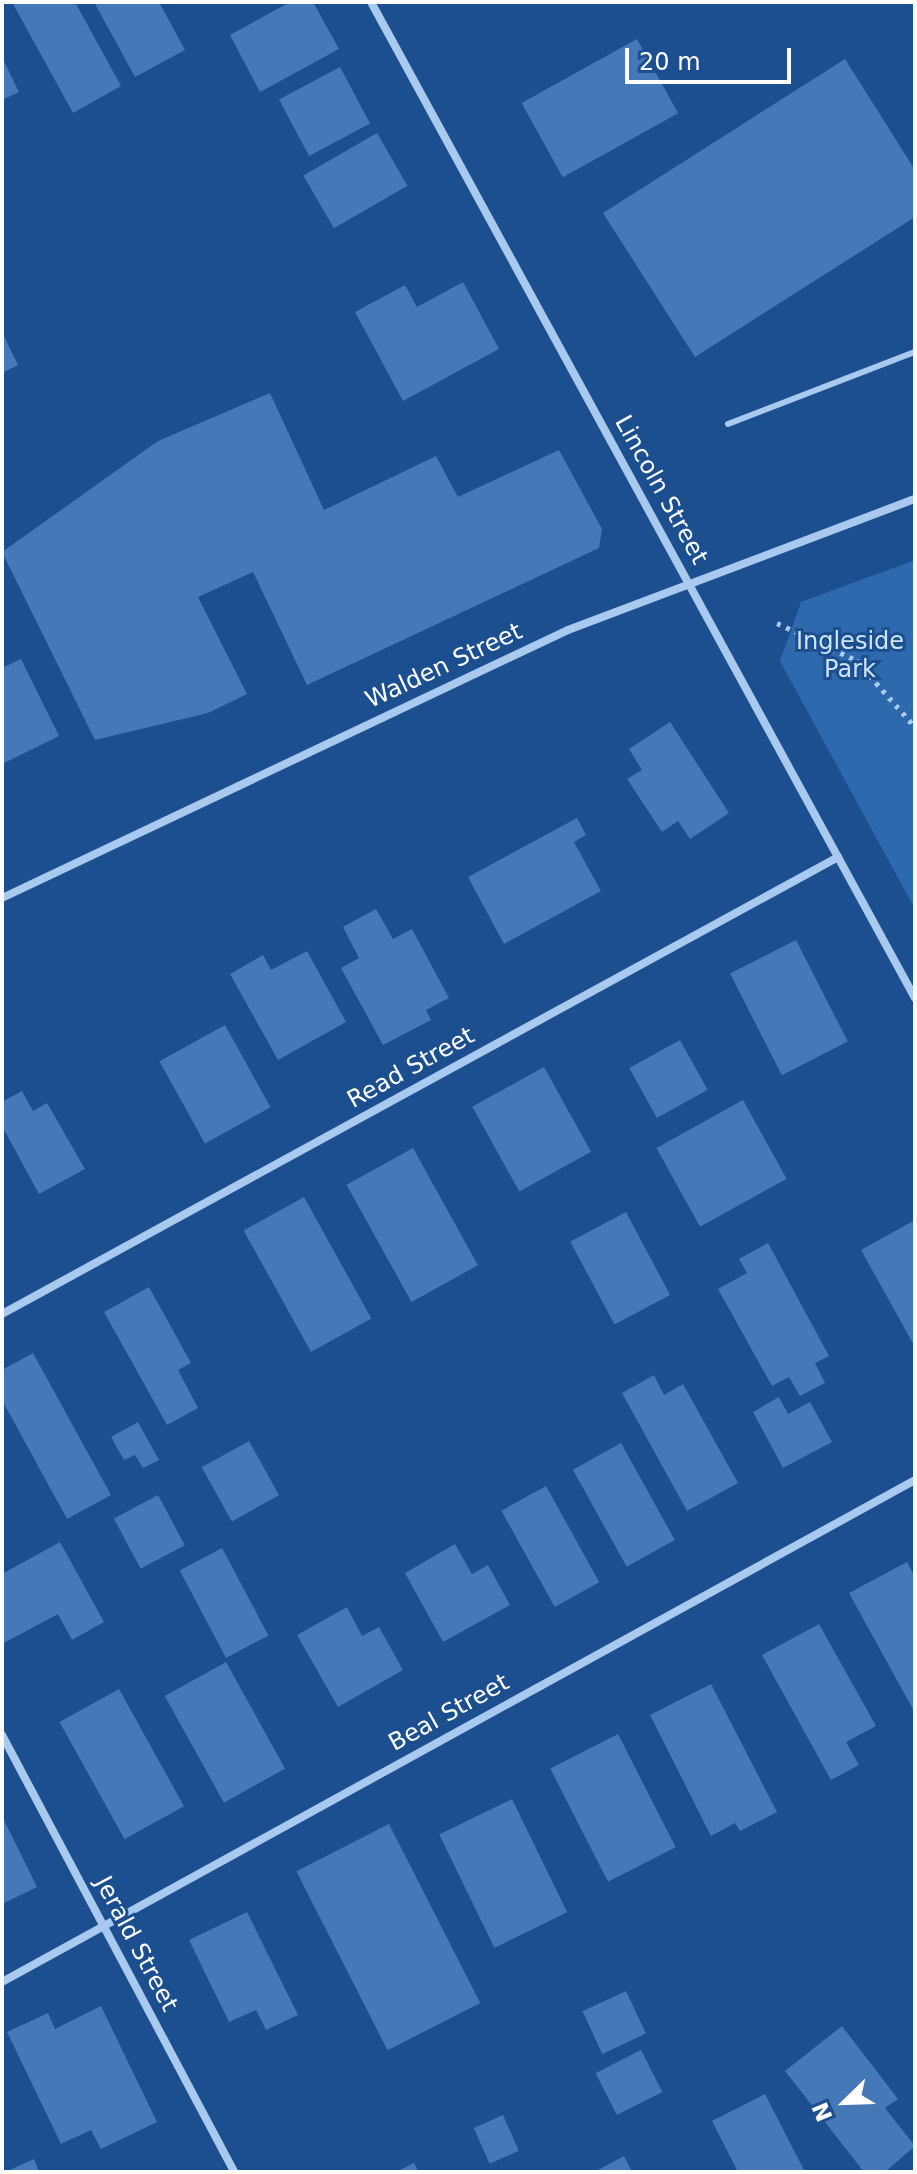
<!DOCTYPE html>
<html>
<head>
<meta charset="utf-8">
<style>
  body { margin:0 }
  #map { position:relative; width:917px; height:2174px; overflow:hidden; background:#1b4f8f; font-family:"DejaVu Sans",sans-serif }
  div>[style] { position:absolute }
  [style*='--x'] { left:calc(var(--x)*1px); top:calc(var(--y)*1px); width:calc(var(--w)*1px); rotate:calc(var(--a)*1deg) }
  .green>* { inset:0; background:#2e69ad }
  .building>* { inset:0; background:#4478b7; transform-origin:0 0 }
  .path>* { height:5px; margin-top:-2.5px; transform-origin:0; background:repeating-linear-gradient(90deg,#a9c9ee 0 4px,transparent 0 10px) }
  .service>* { height:6px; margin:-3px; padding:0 3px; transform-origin:3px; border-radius:3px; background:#a9c9ee }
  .minor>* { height:8px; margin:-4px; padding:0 4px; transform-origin:4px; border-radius:4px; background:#a9c9ee }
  span { translate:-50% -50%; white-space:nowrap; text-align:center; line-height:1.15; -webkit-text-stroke:6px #1b4f8f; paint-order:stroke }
  .street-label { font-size:24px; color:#fff }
  .park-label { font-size:24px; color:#cfe3fa }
  .frame { position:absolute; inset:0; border:4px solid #fff; pointer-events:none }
  .north { position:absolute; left:805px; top:2062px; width:80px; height:80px; -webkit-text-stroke:6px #1b4f8f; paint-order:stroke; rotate:247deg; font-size:22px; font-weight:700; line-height:32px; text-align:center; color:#fff }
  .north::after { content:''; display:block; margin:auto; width:28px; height:36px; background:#fff; clip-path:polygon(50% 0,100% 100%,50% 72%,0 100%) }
  .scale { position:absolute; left:625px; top:48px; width:166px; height:36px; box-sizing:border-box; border:4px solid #fff; border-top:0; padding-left:10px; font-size:24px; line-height:28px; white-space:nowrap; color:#fff; -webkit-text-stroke:6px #1b4f8f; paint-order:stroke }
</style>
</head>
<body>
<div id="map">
  <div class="green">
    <div style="clip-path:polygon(915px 560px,915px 909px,780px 661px,801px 602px)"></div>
  </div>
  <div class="building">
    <div style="clip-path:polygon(12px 2px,75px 2px,121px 86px,73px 113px)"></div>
    <div style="clip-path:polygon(94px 2px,159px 2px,185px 50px,135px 77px)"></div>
    <div style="clip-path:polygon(290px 2px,313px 2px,339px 49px,260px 92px,230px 35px)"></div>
    <div style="left:637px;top:39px;width:85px;height:132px;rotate:61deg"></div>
    <div style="clip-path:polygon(2px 57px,19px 92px,2px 100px)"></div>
    <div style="clip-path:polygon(845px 59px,915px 170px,915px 217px,695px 357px,603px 213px)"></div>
    <div style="left:340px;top:67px;width:64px;height:69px;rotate:62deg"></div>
    <div style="left:377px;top:133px;width:61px;height:85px;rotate:60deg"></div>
    <div style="clip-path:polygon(463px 282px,499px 349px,403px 401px,355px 312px,405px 285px,417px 307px)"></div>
    <div style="clip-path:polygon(2px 332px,18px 365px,2px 373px)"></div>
    <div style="clip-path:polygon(270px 393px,324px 510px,436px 456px,458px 497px,559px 450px,602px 529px,599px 548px,307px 685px,253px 572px,198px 597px,247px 694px,208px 713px,95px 740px,2px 552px,158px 441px)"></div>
    <div style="clip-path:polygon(21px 659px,59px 736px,2px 764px,2px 668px)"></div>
    <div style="clip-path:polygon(670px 722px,729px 813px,690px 839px,678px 821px,662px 832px,627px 779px,642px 770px,629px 749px)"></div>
    <div style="clip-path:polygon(577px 818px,586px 835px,574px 842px,601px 891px,504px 944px,468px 877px)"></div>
    <div style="clip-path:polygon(376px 909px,393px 939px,412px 929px,449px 998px,426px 1010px,431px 1020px,383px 1045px,341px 968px,359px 958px,343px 927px)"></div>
    <div style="left:796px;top:940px;width:114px;height:74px;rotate:63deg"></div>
    <div style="clip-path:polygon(307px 951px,346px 1022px,278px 1060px,230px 974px,263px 955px,271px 970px)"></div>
    <div style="left:225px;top:1025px;width:94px;height:75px;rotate:61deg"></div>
    <div style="left:680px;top:1040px;width:57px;height:58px;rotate:61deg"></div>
    <div style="left:544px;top:1067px;width:97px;height:82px;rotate:61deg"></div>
    <div style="clip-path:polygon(22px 1091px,33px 1111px,47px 1103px,85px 1169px,39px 1194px,2px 1126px,2px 1102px)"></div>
    <div style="left:743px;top:1100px;width:90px;height:99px;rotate:61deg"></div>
    <div style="left:413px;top:1148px;width:134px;height:76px;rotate:61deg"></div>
    <div style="left:304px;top:1197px;width:139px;height:69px;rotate:61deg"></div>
    <div style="left:626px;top:1212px;width:94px;height:63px;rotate:62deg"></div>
    <div style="clip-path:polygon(915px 1220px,915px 1347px,861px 1250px)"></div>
    <div style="clip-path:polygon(768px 1243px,829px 1356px,815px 1363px,825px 1383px,800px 1396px,789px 1377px,772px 1386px,718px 1289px,747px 1273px,739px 1259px)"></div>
    <div style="clip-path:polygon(149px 1287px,191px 1363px,178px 1370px,198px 1408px,167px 1425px,104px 1312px)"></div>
    <div style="clip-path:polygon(33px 1353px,111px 1495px,67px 1519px,2px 1400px,2px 1370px)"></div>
    <div style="clip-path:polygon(654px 1375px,664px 1395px,683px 1384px,738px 1483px,687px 1511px,622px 1393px)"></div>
    <div style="clip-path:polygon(779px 1397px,788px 1414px,810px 1402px,832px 1442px,783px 1468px,753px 1412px)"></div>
    <div style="clip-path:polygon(138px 1422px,159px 1460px,143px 1468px,135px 1455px,124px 1460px,111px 1437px)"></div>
    <div style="left:249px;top:1441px;width:62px;height:54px;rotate:61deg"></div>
    <div style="left:621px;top:1443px;width:111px;height:55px;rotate:61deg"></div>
    <div style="left:546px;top:1486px;width:110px;height:51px;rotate:61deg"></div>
    <div style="left:158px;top:1495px;width:57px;height:50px;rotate:62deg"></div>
    <div style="clip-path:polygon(60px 1542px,104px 1622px,72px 1640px,58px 1614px,2px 1644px,2px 1574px)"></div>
    <div style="clip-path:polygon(455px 1544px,472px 1574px,488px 1565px,510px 1605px,443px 1642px,405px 1573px)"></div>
    <div style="left:222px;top:1548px;width:99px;height:48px;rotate:62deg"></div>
    <div style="clip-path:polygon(907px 1562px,915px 1577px,915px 1713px,849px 1593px)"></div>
    <div style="clip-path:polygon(347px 1607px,362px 1636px,379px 1627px,403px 1670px,338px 1707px,297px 1635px)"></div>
    <div style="clip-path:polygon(819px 1624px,876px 1726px,846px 1742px,859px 1765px,831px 1780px,762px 1655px)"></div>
    <div style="left:226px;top:1662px;width:122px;height:70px;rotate:61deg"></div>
    <div style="clip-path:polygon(711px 1684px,777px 1812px,740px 1831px,735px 1823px,711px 1836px,650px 1715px)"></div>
    <div style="left:119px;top:1689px;width:134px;height:68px;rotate:61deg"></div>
    <div style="left:618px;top:1734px;width:127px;height:76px;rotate:63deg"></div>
    <div style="left:512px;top:1799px;width:126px;height:81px;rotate:64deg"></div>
    <div style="clip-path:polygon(2px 1816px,37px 1887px,2px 1904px)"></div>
    <div style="left:389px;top:1824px;width:201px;height:104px;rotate:63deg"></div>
    <div style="clip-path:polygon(247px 1912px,298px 2015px,266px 2030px,256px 2010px,229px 2022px,189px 1940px)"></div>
    <div style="left:626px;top:1991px;width:47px;height:48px;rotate:65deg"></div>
    <div style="clip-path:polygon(101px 2006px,157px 2122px,101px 2149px,91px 2130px,61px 2144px,7px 2032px,48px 2013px,55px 2029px)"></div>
    <div style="clip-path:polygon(842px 2026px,898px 2099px,885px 2108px,915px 2146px,885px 2172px,864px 2172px,785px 2071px)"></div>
    <div style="left:641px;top:2050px;width:47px;height:51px;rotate:63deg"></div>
    <div style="clip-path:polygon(765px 2094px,805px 2172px,738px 2172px,712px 2121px)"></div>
    <div style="left:503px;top:2115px;width:39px;height:32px;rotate:66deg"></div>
    <div style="clip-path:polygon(624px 2156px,632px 2172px,594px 2172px)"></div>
    <div style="clip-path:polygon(34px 2159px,39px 2172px,5px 2172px)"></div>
    <div style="clip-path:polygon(414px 2163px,419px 2172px,396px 2172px)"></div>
  </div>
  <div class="path">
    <div style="--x:777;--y:623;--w:87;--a:25.1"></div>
    <div style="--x:856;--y:660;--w:89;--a:48.6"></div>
  </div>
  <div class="service">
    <div style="--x:728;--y:424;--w:200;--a:-21.1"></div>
  </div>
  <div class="minor">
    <div style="--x:371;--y:2;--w:1135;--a:61.36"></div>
    <div style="--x:2;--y:898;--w:626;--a:-25.34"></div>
    <div style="--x:568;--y:630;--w:371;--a:-20.7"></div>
    <div style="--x:2;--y:1314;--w:953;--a:-28.66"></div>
    <div style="--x:2;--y:1735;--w:495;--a:62"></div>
    <div style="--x:2;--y:1982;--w:1042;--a:-28.8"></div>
  </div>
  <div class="street-label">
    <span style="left:661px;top:490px;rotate:61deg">Lincoln Street</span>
    <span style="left:444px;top:666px;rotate:-25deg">Walden Street</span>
    <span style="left:411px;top:1068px;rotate:-29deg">Read Street</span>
    <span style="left:449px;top:1713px;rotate:-29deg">Beal Street</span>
    <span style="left:136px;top:1944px;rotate:62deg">Jerald Street</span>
  </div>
  <div class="park-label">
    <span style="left:850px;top:656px">Ingleside<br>Park</span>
  </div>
  <div class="frame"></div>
  <div class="north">N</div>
  <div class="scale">20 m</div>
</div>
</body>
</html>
